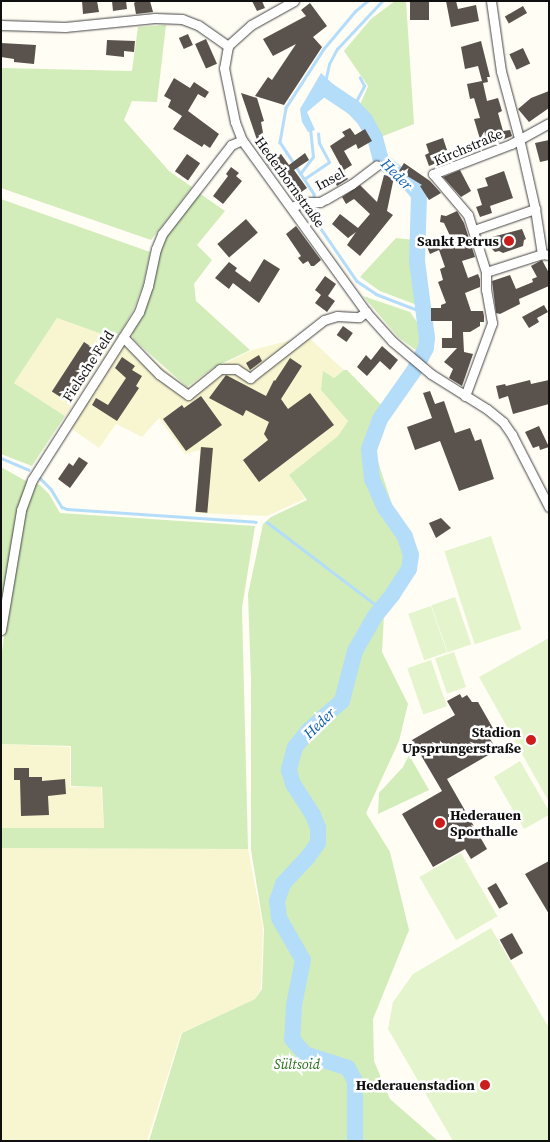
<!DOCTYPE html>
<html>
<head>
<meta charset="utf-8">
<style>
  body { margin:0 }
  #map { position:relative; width:550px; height:1142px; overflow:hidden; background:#fffdf4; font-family:"Source Serif 4",serif }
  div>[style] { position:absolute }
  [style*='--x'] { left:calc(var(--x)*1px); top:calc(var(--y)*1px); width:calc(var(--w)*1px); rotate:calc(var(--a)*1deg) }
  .farmland>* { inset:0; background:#f8f6d1 }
  .green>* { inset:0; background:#d2edb9 }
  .pitch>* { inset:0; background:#e4f4cc; transform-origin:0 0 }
  .water>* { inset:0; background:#b4ddfa }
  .stream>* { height:2.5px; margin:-1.25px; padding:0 1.25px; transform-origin:1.25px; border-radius:1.25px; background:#b4ddfa }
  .river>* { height:16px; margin:-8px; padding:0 8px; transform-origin:8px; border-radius:8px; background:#b4ddfa }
  .building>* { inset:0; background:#5a524c; transform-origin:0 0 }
  .roads { filter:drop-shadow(0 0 1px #434343) drop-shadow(0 0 1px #434343) }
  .minor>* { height:9px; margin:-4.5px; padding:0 4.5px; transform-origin:4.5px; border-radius:4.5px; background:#fff }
  .dots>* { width:14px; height:14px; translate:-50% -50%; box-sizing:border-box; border:2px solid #fff; border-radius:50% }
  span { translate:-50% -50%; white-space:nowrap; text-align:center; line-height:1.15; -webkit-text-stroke:5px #fff; paint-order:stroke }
  .street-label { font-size:14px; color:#101010 }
  .poi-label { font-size:14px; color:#101010; font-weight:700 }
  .right { translate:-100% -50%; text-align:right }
  .left { translate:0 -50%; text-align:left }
  .park-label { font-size:14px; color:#286e1a; font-style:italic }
  .water-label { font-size:15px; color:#0f61ad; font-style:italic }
  .frame { position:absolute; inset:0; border:2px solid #101010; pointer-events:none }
</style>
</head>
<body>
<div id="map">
  <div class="farmland">
    <div style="clip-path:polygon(57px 318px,116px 339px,65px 416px,14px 383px)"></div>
    <div style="clip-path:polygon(307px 336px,344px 370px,334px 378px,323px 372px,348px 421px,338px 436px,289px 475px,305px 499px,267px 516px,196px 513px,200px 450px,185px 454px,159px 418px,142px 437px,116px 424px,99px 448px,69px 427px,127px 338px,187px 388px,213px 369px,252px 350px)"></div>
    <div style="clip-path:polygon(1px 744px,70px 747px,70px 787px,101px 787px,104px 829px,1px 828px)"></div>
    <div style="clip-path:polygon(1px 848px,248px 849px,263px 927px,261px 989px,255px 999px,181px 1033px,147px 1141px,1px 1141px)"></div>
  </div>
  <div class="green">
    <div style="clip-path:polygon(395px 1px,406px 1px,414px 124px,378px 138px,360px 105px,368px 86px,344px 51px,371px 19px)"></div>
    <div style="clip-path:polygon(166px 25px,157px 102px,132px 101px,124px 120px,169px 171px,192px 187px,151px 240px,1px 188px,1px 68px,132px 71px,138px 27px)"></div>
    <div style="clip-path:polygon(199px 193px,225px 211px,197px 245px,212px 260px,194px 284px,196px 301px,250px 350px,213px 368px,187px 387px,133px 339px,132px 331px,143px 314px,153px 287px,160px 248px,166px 236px)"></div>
    <div style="clip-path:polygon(1px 199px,150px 252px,143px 285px,133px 311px,116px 339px,57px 318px,14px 383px,65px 416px,32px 466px,1px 454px)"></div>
    <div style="clip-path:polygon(396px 238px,414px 240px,412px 261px,417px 305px,380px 291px,360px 277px)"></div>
    <div style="clip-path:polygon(363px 296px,410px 312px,419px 325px,420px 344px,417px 351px,398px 337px)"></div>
    <div style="clip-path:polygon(344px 370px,347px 370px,382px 406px,373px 416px,369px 427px,375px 419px,385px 417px,374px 449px,393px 508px,413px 538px,419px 553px,414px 574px,384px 615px,382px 652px,408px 704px,399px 741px,366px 813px,390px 852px,409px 930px,373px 1019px,374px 1061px,390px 1099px,438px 1141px,149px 1141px,182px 1033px,255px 999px,262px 989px,264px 929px,251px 850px,251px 680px,248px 594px,263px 524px,271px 517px,307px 500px,289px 475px,338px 436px,348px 421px,321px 390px,323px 371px,334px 378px)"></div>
    <div style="clip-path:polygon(1px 467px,24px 480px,40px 485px,49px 494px,60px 513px,255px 526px,242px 608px,248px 849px,1px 848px,1px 828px,104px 828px,102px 787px,71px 786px,71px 746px,1px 744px,1px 658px,9px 602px,1px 600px)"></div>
    <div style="clip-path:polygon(409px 755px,429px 790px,378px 814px,379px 793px,403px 767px)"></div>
  </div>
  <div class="pitch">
    <div style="left:491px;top:536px;width:98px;height:49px;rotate:72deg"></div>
    <div style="left:455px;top:597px;width:50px;height:25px;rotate:71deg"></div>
    <div style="left:431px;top:606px;width:49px;height:24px;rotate:71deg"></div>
    <div style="clip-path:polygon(549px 638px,549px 802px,479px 677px)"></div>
    <div style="left:454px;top:652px;width:37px;height:20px;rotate:71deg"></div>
    <div style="left:431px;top:660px;width:49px;height:25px;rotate:71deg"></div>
    <div style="clip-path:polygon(520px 761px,549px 811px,549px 815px,524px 829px,494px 777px)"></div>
    <div style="left:461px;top:853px;width:73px;height:48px;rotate:60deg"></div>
    <div style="clip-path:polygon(491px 928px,549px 1028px,549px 1141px,453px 1141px,388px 1029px,393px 1002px,413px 974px)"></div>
  </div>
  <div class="water">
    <div style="clip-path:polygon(321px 73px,334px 85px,325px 97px,307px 112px,315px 130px,308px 132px,302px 122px,300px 109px)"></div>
  </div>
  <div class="stream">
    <div style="--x:368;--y:1;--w:16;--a:140"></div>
    <div style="--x:356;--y:11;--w:50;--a:130.1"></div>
    <div style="--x:324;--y:49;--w:70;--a:122.8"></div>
    <div style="--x:286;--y:108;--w:35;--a:100"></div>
    <div style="--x:280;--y:142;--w:62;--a:56.8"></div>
    <div style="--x:314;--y:194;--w:26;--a:88"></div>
    <div style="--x:315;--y:220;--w:74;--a:55.5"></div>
    <div style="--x:357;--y:281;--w:23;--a:34"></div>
    <div style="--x:376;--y:294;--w:50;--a:21"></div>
    <div style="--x:325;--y:82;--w:18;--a:-77"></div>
    <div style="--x:329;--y:64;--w:17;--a:-62"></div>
    <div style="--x:337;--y:49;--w:66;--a:-46.8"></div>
    <div style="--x:353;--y:107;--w:24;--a:-62"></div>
    <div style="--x:364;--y:86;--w:9;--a:-117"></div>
    <div style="--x:300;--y:174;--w:21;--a:-53"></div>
    <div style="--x:313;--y:157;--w:29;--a:-96"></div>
    <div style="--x:304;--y:179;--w:30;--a:-34"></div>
    <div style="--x:329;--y:162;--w:21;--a:-118"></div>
    <div style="--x:319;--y:143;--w:9;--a:-96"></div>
    <div style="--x:1;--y:458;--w:30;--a:23"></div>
    <div style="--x:40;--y:478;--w:16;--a:45"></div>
    <div style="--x:51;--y:489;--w:21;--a:59"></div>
    <div style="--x:62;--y:507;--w:5;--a:22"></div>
    <div style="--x:67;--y:509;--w:189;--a:3.9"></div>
    <div style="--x:267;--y:522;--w:143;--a:37.3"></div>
  </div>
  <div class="river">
    <div style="--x:323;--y:87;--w:36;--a:34"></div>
    <div style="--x:353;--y:107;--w:18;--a:47"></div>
    <div style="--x:365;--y:120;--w:21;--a:61"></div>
    <div style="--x:375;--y:138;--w:23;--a:75"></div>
    <div style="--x:381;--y:160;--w:40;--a:40"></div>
    <div style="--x:412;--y:186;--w:11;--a:52"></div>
    <div style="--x:419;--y:195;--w:66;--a:91.7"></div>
    <div style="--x:417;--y:261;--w:78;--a:82.6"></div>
    <div style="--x:427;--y:338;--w:10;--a:96"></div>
    <div style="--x:426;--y:348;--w:27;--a:118"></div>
    <div style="--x:413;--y:372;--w:57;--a:125.1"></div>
    <div style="--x:380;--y:419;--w:33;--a:110"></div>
    <div style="--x:369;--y:450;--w:29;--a:84"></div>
    <div style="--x:372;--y:479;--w:32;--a:66"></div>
    <div style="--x:385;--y:508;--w:35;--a:55"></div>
    <div style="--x:405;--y:537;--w:19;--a:72"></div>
    <div style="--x:411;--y:555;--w:14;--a:98"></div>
    <div style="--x:409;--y:569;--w:30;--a:123"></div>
    <div style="--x:393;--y:594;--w:28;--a:129"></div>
    <div style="--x:375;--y:616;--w:40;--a:119.7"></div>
    <div style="--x:355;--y:651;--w:52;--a:104.6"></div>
    <div style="--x:342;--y:701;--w:44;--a:138.7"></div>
    <div style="--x:309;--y:730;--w:22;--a:129"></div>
    <div style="--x:295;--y:747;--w:24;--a:105"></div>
    <div style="--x:289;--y:770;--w:15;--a:74"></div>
    <div style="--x:293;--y:784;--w:37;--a:57"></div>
    <div style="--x:313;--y:815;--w:14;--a:69"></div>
    <div style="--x:318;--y:828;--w:15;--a:90"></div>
    <div style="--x:318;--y:843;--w:19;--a:126"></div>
    <div style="--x:307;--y:858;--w:35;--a:133"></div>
    <div style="--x:283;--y:884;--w:18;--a:109"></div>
    <div style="--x:277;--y:901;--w:17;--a:83"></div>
    <div style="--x:279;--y:918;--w:48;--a:60.3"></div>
    <div style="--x:303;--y:960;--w:46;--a:101.3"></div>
    <div style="--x:294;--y:1005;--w:34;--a:93"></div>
    <div style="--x:292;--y:1039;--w:20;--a:49"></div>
    <div style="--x:305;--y:1054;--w:45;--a:18"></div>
    <div style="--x:348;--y:1068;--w:15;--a:62"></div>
    <div style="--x:355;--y:1081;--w:60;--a:90"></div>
  </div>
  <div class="building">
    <div style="clip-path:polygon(82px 1px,97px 1px,99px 12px,83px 14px)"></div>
    <div style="clip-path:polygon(112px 1px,126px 1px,127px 9px,113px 11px)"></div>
    <div style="clip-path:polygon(137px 1px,150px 1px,153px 12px,136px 14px,134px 3px)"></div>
    <div style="clip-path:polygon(252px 1px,262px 1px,265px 8px,257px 11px)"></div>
    <div style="left:410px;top:1px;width:19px;height:19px"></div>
    <div style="clip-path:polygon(446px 1px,456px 1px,458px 9px,476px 5px,479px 21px,451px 27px)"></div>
    <div style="clip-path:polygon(310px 3px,327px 26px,313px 37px,322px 47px,284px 105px,255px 96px,268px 77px,272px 80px,296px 44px,273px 56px,263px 39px,306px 16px,301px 10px)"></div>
    <div style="left:523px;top:6px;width:8px;height:21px;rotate:60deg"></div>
    <div style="left:188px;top:34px;width:12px;height:10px;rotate:66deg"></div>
    <div style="left:206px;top:39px;width:27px;height:12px;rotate:66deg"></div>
    <div style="clip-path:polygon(107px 40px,135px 41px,134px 52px,124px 51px,124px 57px,106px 55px)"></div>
    <div style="clip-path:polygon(481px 41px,490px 77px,487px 77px,488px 82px,483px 83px,487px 101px,498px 98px,502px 111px,498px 113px,503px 131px,510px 130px,512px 136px,498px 142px,496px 134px,480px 139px,474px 119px,480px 118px,474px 98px,470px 99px,467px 84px,482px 81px,478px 66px,465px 69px,461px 47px)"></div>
    <div style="clip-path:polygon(1px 43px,36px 45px,34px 64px,14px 62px,14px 59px,1px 57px)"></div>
    <div style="left:523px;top:48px;width:17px;height:15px;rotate:65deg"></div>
    <div style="clip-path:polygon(174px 78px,190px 88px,194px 82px,209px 92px,205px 98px,198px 94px,188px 111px,219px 134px,210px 148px,204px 144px,202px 147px,173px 129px,182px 116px,168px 107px,171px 100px,164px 96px)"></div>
    <div style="clip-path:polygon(549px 91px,549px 108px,529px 122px,518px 109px,531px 98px)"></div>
    <div style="clip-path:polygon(241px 93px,257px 98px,264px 121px,261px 122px,264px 138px,257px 140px)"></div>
    <div style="clip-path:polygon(350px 128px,355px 135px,365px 129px,372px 141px,358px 149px,356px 144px,344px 151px,352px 165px,344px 170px,348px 179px,337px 186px,331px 175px,343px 170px,330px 146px,345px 136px,342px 132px)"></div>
    <div style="clip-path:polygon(443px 138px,447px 150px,436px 154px,439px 162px,429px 166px,425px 155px,429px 153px,426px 144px)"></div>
    <div style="clip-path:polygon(549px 140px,549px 160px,540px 162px,535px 143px)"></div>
    <div style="clip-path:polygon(305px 153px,309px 160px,294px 170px,307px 188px,297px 195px,277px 167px,272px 170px,267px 164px,281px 154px,289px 165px)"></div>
    <div style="left:187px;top:154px;width:16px;height:21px;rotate:35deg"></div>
    <div style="clip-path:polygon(404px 163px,430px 181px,441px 193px,429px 200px,420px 186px,422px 185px,399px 171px)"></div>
    <div style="clip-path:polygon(231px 167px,239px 173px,236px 176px,242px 181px,223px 204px,213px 196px,228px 176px,226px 174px)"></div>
    <div style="clip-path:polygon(460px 170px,471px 191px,461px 197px,443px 177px)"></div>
    <div style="clip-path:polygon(504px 171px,513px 198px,490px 206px,492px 213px,480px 217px,476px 207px,482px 205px,477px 189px,488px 186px,485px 178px)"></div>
    <div style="clip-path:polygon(384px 175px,394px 177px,387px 211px,393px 215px,360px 256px,347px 245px,356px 232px,348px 238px,332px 224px,340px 214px,358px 228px,370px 214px,354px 199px,346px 204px,342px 197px,360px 185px,377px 202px)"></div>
    <div style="clip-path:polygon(457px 211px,464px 223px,475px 257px,462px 261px,468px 278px,478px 274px,480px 279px,480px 287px,465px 293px,471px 311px,483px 311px,484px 316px,484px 322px,480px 322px,480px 326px,470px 332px,463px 332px,464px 352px,473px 354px,462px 386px,449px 378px,453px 369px,444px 362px,457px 348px,442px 348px,442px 338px,452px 338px,452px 321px,431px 321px,431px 308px,441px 308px,441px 305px,446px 303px,438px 282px,443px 280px,440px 269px,445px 267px,439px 250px,430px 254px,427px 247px,451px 238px,444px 223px,440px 222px,441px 215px,446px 216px)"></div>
    <div style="left:246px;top:219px;width:18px;height:38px;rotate:49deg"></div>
    <div style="clip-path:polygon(296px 226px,321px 260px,314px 266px,311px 266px,308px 261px,303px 264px,298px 258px,301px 256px,286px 234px)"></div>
    <div style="clip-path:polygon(522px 229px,526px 239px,524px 240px,523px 246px,503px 253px,499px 251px,495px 252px,491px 248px,492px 237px)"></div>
    <div style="clip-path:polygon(264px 259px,280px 269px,259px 303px,233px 283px,229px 289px,215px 278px,229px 262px,237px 268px,235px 271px,250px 282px)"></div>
    <div style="clip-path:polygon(542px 260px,549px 273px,549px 286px,519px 299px,520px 304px,500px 314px,496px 313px,492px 281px,510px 275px,516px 289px,533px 282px,532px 279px,537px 277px,531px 266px)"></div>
    <div style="clip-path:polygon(325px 276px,336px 284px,328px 296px,335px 301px,327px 312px,315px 303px,321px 295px,315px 290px)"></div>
    <div style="clip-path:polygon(544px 305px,548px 312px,537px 318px,539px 322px,529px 328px,522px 317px)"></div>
    <div style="left:343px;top:326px;width:12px;height:11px;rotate:35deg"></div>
    <div style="left:84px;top:342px;width:20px;height:59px;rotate:33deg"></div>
    <div style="clip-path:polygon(382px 346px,398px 360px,390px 370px,380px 361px,367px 376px,357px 367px,366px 355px,371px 360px)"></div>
    <div style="clip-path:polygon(259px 355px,262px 361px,250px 370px,246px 363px)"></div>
    <div style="clip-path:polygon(122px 357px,135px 366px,132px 370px,142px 376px,136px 386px,139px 388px,117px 421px,92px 405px,96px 398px,108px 405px,126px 378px,115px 368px)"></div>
    <div style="clip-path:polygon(290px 358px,302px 366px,281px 399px,288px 409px,310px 393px,334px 425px,259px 482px,243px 460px,268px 440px,264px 434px,269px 422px,246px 410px,243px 416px,209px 398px,226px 375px,266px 396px,274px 380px,275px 381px)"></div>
    <div style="clip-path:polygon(530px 380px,531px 384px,549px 380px,549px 404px,513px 414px,508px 396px,499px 399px,496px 386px,505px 384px,506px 386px)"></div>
    <div style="clip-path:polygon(430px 391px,435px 404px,444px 401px,455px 433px,470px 428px,475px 441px,481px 439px,494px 479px,459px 491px,440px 441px,415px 450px,407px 427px,432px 418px,423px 393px)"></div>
    <div style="clip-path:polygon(201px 396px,222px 425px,186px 451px,163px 419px,182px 405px,184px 408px)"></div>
    <div style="clip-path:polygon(539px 426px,549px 447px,540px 450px,539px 446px,533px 448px,525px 432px)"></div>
    <div style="left:201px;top:447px;width:12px;height:65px;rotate:5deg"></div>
    <div style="clip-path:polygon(79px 457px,88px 463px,70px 488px,58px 479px,69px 463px,73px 466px)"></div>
    <div style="clip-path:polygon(441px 518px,451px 528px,436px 538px,429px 523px)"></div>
    <div style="clip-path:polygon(460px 694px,462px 698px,467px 695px,472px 702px,478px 702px,494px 730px,487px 734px,497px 750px,447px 779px,487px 849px,471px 859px,465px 849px,433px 867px,402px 814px,442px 791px,412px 740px,455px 715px,447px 701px)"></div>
    <div style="clip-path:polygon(14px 768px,29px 768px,29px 777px,42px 777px,42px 781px,65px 779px,66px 794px,48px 796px,49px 815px,21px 816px,20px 780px,14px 780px)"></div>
    <div style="clip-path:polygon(549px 861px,549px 914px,525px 874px)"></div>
    <div style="left:496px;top:883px;width:24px;height:10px;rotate:60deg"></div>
    <div style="left:512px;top:933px;width:23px;height:14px;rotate:61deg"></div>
  </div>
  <div class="roads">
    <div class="minor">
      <div style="--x:294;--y:1;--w:49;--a:150.8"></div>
      <div style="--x:251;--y:25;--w:31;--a:138"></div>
      <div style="--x:228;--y:46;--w:22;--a:100"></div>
      <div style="--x:224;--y:68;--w:55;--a:78.5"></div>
      <div style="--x:235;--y:122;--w:19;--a:69"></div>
      <div style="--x:242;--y:140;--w:212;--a:54.2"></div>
      <div style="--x:366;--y:312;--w:39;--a:48"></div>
      <div style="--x:392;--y:341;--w:51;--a:40.2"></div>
      <div style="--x:431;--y:374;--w:66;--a:32"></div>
      <div style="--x:487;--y:409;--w:21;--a:39"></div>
      <div style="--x:503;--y:422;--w:16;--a:55"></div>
      <div style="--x:512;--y:435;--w:81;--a:62.8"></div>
      <div style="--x:491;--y:1;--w:71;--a:81.9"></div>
      <div style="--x:501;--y:71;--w:69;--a:75"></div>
      <div style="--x:519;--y:138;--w:73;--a:77.3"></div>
      <div style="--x:535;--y:209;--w:46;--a:81.2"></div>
      <div style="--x:1;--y:25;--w:64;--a:1.8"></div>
      <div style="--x:65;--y:27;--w:90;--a:-5.7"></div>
      <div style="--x:155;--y:18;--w:27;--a:2"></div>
      <div style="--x:182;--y:19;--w:17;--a:21"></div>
      <div style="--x:198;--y:25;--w:37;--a:35"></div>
      <div style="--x:292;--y:207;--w:13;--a:-23"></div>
      <div style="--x:304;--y:202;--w:16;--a:0"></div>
      <div style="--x:320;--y:202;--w:7;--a:-27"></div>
      <div style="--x:326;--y:199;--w:30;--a:-30"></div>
      <div style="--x:352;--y:184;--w:31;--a:-37"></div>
      <div style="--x:474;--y:230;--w:65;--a:-19"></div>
      <div style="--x:486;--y:272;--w:59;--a:-17.8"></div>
      <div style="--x:542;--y:254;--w:7;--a:8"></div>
      <div style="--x:123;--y:337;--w:52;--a:45.8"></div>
      <div style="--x:159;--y:374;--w:36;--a:36"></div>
      <div style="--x:188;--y:395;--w:41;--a:-39.1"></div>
      <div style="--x:220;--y:369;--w:16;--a:0"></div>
      <div style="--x:236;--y:369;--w:17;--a:33"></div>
      <div style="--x:250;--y:378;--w:94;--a:-38.1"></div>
      <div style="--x:324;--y:320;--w:14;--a:-17"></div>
      <div style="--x:337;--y:316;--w:22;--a:3"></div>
      <div style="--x:359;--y:317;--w:9;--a:-36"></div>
      <div style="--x:465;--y:396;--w:78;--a:-69.7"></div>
      <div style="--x:492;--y:323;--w:34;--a:-100"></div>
      <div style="--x:486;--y:290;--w:18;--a:-90"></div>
      <div style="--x:486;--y:272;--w:60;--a:-107.5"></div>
      <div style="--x:468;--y:215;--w:54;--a:-130.5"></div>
      <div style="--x:433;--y:174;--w:84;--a:-21"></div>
      <div style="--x:511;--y:144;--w:43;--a:-28.9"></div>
      <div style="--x:1;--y:630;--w:122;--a:-80.5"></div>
      <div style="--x:21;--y:510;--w:32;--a:-70"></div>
      <div style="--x:32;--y:480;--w:199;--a:-57.5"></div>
      <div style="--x:139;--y:312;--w:28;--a:-71"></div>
      <div style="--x:148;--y:286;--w:38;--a:-78"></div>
      <div style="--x:156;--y:249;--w:16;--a:-68"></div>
      <div style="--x:162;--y:234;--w:113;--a:-52.2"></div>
      <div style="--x:231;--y:145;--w:12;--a:-24"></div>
    </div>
  </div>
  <div class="dots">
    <div style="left:509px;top:241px;background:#cc1d1d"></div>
    <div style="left:531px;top:740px;background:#cc1d1d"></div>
    <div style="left:440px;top:823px;background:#cc1d1d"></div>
    <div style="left:485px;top:1085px;background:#cc1d1d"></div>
  </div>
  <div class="street-label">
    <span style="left:468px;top:147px;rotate:-23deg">Kirchstraße</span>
    <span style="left:330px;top:179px;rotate:-29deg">Insel</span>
    <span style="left:290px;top:182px;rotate:54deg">Hederbornstraße</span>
    <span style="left:88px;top:366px;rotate:-57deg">Fielsche Feld</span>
  </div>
  <div class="poi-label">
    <span class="right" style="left:499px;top:241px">Sankt Petrus</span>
    <span class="right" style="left:521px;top:740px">Stadion<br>Upsprungerstraße</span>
    <span class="left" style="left:450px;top:823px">Hederauen<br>Sporthalle</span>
    <span class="right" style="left:475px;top:1085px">Hederauenstadion</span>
  </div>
  <div class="park-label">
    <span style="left:297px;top:1064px">Sültsoid</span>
  </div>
  <div class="water-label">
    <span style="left:397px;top:174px;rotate:45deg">Heder</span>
    <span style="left:319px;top:723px;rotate:-44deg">Heder</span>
  </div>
  <div class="frame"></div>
</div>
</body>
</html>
